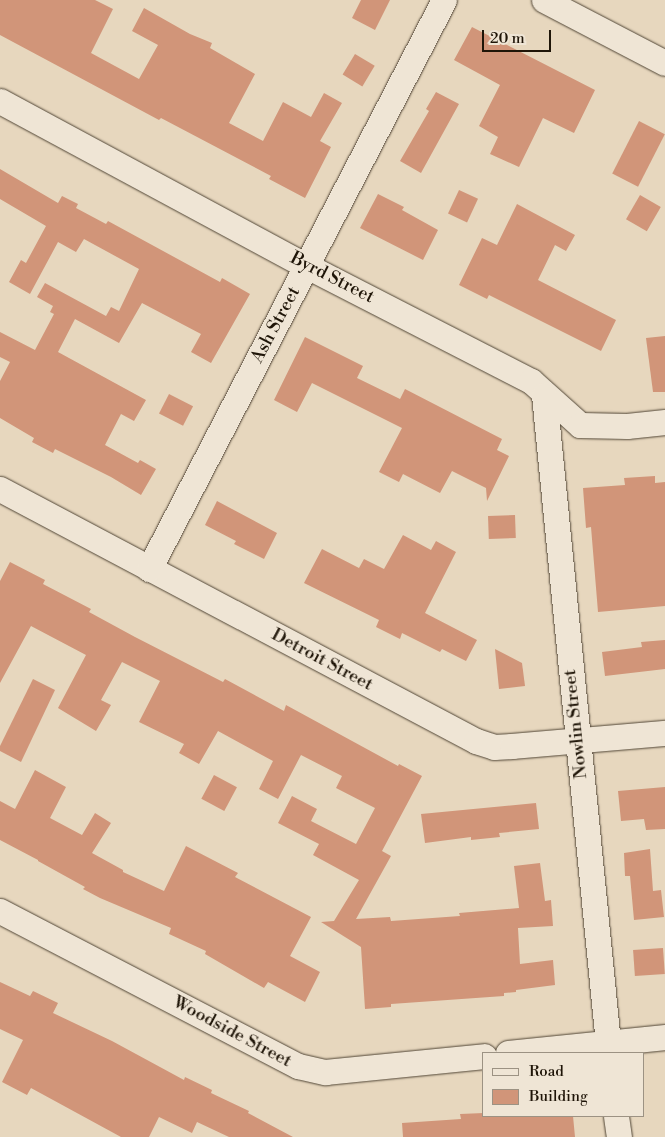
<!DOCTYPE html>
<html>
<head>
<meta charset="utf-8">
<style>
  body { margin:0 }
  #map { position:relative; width:665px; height:1137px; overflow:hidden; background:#e7d7be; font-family:"Libre Bodoni",serif }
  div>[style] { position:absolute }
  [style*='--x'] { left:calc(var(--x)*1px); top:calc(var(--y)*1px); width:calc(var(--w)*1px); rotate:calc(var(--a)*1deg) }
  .building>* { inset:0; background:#d19579; transform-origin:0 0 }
  .roads { filter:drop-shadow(0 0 1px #514636) drop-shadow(0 0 1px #514636) }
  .street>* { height:25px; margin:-12.5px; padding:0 12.5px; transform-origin:12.5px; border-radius:12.5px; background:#efe5d5 }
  span { translate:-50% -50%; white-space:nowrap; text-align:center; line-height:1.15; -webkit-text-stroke:4.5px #efe5d5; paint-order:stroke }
  .street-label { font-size:18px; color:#1f1508 }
  .legend { position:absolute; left:482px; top:1052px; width:162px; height:65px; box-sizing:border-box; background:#efe5d5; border:1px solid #9c9283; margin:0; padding:6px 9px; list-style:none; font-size:15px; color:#1f1508 }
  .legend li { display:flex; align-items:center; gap:10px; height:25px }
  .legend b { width:25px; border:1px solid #9c9283 }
  .scale { position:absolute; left:482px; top:30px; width:69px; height:22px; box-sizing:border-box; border:2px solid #1f1508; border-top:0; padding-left:6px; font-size:15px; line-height:18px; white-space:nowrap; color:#1f1508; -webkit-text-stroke:4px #efe5d5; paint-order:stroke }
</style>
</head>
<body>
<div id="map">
  <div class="building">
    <div style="clip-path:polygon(0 0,95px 0,113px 9px,91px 53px,139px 79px,158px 45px,132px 31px,144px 8px,190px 34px,212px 43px,210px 48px,255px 74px,229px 123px,263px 141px,283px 102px,311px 117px,324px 93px,342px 103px,320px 141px,331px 147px,305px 198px,269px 179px,271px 176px,161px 118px,159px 120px,0 35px)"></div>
    <div style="clip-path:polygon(361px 0,390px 0,375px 30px,352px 18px)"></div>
    <div style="clip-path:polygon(472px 27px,595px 90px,574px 133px,543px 118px,519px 167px,490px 154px,498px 137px,479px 126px,500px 85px,454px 60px)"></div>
    <div style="left:355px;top:54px;width:23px;height:24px;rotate:31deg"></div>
    <div style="clip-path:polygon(436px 92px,459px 104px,421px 173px,400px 161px,429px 111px,426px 109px)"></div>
    <div style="left:639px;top:121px;width:29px;height:59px;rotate:27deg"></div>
    <div style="clip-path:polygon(0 169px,58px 203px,62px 196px,78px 204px,76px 208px,106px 224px,108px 221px,220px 282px,222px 278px,250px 294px,211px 363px,191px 352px,201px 334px,142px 303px,119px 343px,75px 319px,58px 352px,146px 400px,134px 421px,121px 414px,105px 445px,138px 463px,140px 460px,156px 469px,141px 495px,111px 477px,55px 449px,53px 453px,32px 442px,34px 438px,0 418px,0 381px,10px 362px,0 357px,0 332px,35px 350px,54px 314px,50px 312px,53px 306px,37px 297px,45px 283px,106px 316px,111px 307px,119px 311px,139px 269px,84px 239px,76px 252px,58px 242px,30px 294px,9px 282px,21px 260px,26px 263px,46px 226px,0 199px)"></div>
    <div style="left:459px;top:190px;width:21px;height:26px;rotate:25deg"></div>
    <div style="clip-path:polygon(378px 194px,404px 207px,402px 210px,438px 230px,423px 260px,360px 228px)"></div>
    <div style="left:640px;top:195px;width:24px;height:28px;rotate:30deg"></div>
    <div style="clip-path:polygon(517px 204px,575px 235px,566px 251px,555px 245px,538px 280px,616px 320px,601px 351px,489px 295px,487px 299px,459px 285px,482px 238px,497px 245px)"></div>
    <div style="clip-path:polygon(665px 336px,665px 392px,653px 392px,646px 338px)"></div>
    <div style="clip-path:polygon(305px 337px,363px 366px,357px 378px,400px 399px,405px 389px,502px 439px,497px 450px,509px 456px,487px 501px,486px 488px,452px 471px,440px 493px,403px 474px,399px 482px,379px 472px,402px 428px,312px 383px,297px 412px,274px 400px)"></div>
    <div style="left:169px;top:394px;width:27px;height:22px;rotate:27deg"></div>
    <div style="clip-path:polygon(655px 476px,655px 483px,665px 482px,665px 606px,598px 612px,591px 527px,586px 528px,583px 488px,625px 485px,624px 478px)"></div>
    <div style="clip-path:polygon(217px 501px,277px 533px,264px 559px,234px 544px,236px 541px,205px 525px)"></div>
    <div style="left:515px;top:515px;width:23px;height:27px;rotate:88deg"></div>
    <div style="clip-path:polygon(403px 535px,431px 550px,436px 541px,456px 552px,425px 613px,477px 640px,466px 661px,442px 649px,440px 652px,402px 633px,400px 639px,376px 627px,379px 620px,304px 583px,322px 549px,359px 568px,364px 559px,384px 569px)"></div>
    <div style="clip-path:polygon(10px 562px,45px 580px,43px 584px,91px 609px,89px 612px,135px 637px,223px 682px,225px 679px,284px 711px,286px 705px,398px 766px,399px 764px,422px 776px,382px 851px,391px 856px,356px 919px,390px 917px,391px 921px,460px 916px,459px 913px,519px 908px,514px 866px,540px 863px,545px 901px,551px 900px,553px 926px,518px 928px,520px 964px,553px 960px,555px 985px,516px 990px,516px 992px,504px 993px,504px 996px,391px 1004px,391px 1007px,365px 1009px,361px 947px,321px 922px,334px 921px,359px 880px,313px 855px,319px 844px,278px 823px,292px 796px,317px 809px,311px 821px,356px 844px,375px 808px,336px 788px,342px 776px,301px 755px,278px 799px,259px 789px,273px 761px,218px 731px,199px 764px,179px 753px,184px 744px,139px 722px,160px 681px,122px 662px,101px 700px,111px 705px,96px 731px,58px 708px,86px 655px,31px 626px,0 683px,0 581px)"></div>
    <div style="clip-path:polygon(665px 640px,665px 669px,605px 676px,602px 652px,642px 647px,641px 642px)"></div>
    <div style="clip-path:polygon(495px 649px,522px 663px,525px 686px,499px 689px)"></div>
    <div style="clip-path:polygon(33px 679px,55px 690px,21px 762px,0 751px,0 746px)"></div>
    <div style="clip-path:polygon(35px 770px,66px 787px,50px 818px,82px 835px,95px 813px,111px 823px,92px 853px,123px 870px,123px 872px,164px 891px,186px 846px,238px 873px,235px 877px,311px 917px,290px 956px,320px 972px,305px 1002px,268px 982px,264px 988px,205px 954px,206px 951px,169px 934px,171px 928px,100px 898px,83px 889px,85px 887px,38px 861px,38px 860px,0 840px,0 801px,15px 809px)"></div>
    <div style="left:214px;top:775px;width:26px;height:27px;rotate:28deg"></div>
    <div style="clip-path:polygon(665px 787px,665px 829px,646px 830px,644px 819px,621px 821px,618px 791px)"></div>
    <div style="clip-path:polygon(536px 803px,539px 829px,499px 833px,500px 837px,471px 840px,471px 837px,425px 843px,421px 814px)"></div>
    <div style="clip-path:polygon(650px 849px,653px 891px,661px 890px,664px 917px,634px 920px,630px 876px,625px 876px,624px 853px)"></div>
    <div style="left:663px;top:948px;width:26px;height:30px;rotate:86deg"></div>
    <div style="clip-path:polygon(0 982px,30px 996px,33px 991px,58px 1003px,53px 1013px,112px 1041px,184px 1080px,185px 1077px,212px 1090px,211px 1093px,249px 1111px,248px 1113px,293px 1137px,229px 1137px,197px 1122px,192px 1133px,159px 1117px,149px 1137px,121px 1137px,31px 1088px,27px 1095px,2px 1082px,23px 1040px,0 1029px)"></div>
    <div style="clip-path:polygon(484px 1113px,484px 1116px,573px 1116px,575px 1137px,403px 1137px,402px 1123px,461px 1119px,460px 1114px)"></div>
  </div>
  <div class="roads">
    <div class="street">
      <div style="--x:544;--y:0;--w:136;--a:27.5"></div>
      <div style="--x:0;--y:101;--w:349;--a:28.3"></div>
      <div style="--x:307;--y:266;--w:252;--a:27.2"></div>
      <div style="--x:531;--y:381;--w:66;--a:41.9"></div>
      <div style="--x:580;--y:425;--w:47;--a:1.2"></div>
      <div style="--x:627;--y:426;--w:38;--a:-6"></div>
      <div style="--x:544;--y:395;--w:661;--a:84.36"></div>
      <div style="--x:0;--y:489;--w:539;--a:27.9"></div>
      <div style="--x:476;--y:741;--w:19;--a:18"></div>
      <div style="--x:494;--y:747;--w:18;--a:-3"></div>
      <div style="--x:512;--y:746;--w:154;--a:-4.9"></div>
      <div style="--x:149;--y:569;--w:641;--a:-62.6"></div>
      <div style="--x:0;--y:911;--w:336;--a:27.5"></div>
      <div style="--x:298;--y:1066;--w:28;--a:13"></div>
      <div style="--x:325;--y:1072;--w:160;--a:-5.7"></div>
      <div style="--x:508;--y:1053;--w:158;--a:-5.8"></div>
      <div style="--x:616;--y:1116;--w:21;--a:82"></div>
    </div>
  </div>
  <div class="street-label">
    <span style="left:332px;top:278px;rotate:27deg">Byrd Street</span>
    <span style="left:276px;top:325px;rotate:-62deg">Ash Street</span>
    <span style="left:322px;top:660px;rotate:28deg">Detroit Street</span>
    <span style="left:576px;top:724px;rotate:-96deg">Nowlin Street</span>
    <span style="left:232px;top:1032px;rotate:28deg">Woodside Street</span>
  </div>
  <ul class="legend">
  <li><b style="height:6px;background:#efe5d5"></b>Road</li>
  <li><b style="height:14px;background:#d19579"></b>Building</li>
  </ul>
  <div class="scale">20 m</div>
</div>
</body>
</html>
